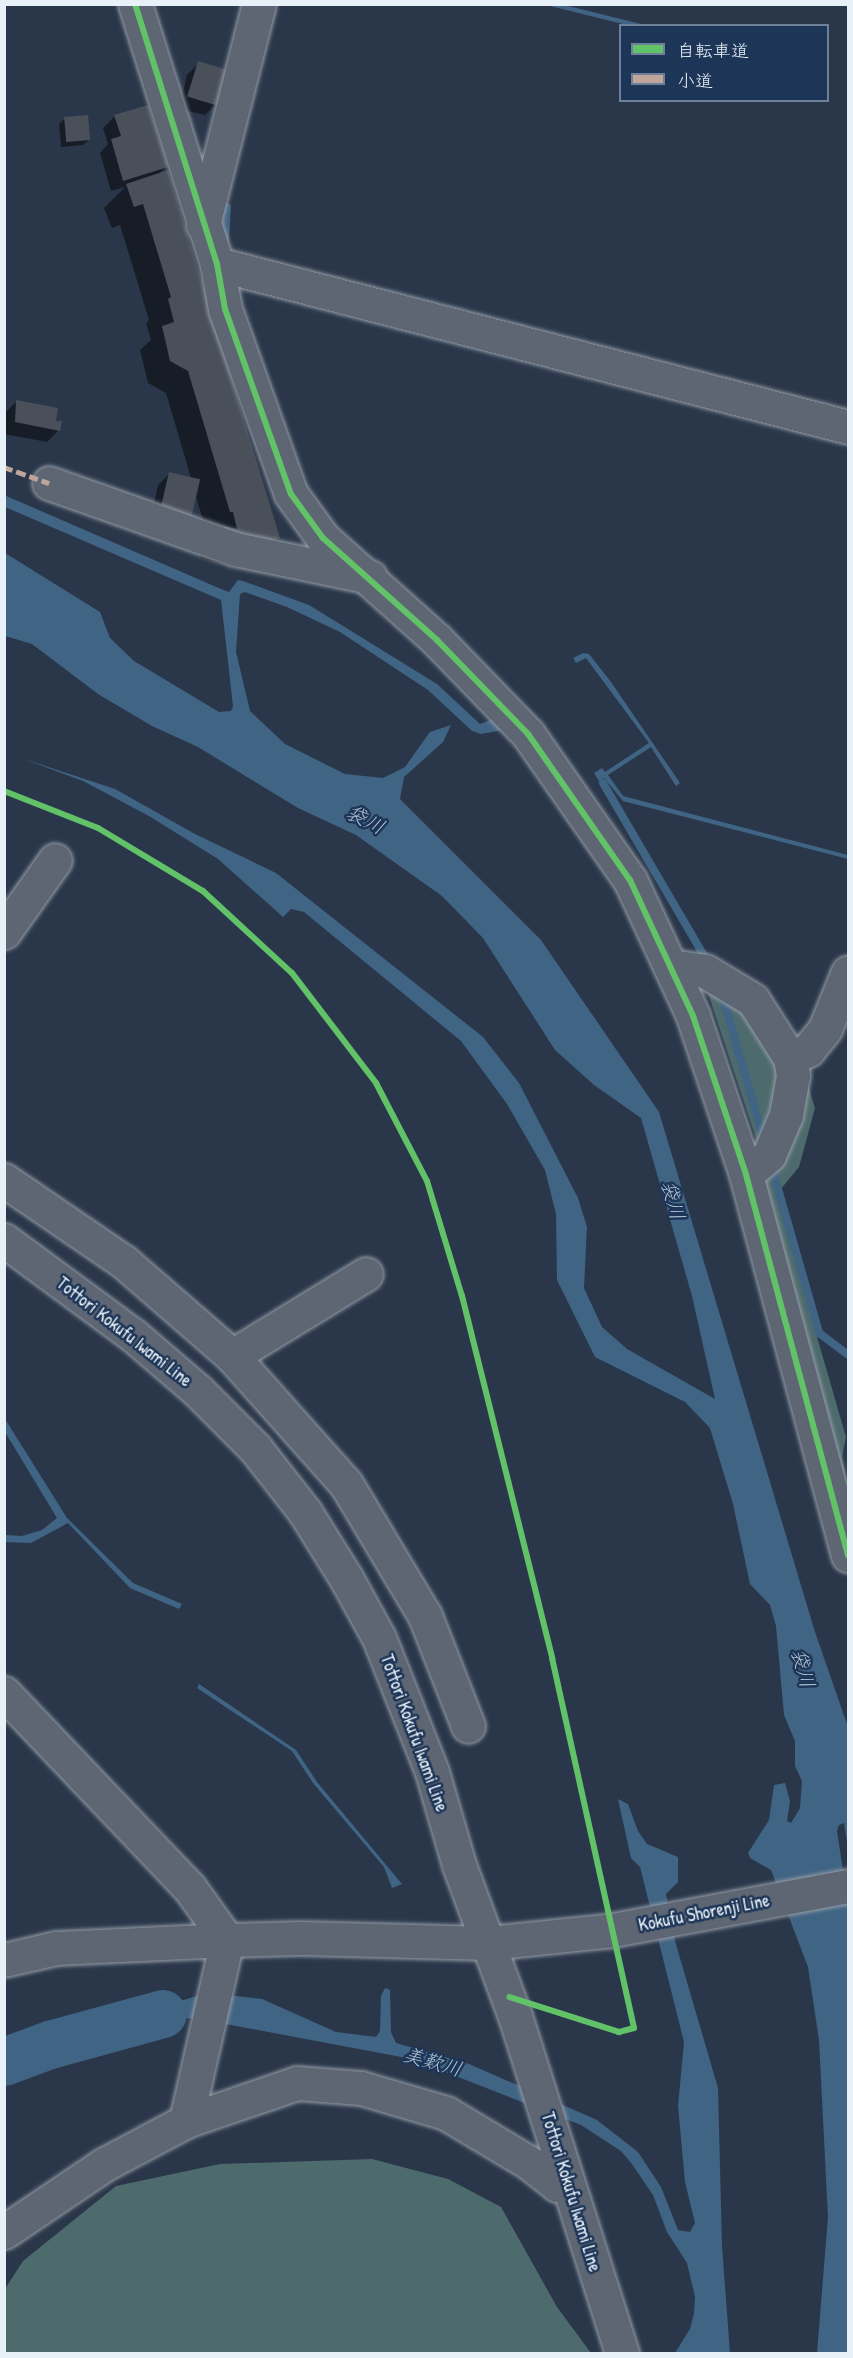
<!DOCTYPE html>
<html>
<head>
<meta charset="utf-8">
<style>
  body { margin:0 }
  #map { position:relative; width:853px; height:2358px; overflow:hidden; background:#2a374a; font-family:"Patrick Hand","Klee One",sans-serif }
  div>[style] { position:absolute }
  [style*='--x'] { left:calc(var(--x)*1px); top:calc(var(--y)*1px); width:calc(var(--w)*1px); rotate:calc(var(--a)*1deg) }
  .green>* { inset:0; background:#4d6a6c }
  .water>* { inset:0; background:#406484 }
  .shadow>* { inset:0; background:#0007 }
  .stream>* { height:8px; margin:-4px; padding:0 4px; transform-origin:4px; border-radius:4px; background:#406484 }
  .river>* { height:48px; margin:-24px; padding:0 24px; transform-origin:24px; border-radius:24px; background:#406484 }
  .building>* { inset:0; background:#4a505a; transform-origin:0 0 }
  .roads { filter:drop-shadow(0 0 2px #959da7) drop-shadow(0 0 2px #959da7) }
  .minor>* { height:33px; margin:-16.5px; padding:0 16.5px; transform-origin:16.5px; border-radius:16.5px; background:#5d6672 }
  .major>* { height:33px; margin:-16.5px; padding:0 16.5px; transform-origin:16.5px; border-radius:16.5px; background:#5d6672 }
  .quiet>* { height:4.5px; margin-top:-2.25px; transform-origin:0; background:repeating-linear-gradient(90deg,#c0a59a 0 9px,transparent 0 13.5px) }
  .cycleway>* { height:6px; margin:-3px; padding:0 3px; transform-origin:3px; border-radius:3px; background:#61c268 }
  span { translate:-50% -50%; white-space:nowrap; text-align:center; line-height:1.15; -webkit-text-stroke:5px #1d3557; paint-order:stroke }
  .street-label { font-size:18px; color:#e8f1f8 }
  .water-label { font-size:20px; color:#aec1d2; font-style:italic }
  .frame { position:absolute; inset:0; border:6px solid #e8f1f8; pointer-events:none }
  .legend { position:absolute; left:619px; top:24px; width:210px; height:78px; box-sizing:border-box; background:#1d3557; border:2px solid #6e8097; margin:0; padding:8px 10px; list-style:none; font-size:18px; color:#e8f1f8 }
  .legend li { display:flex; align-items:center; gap:12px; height:30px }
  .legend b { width:30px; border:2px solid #6e8097 }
</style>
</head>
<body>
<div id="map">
  <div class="green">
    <div style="clip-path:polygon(707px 990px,742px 998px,783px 1059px,761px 1153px)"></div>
    <div style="clip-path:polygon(802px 1066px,815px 1108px,799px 1167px,776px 1195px,846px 1437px,842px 1457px,848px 1490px,848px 1533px,753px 1181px)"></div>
    <div style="clip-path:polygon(372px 2159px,448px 2179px,501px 2207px,557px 2307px,591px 2353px,5px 2353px,5px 2289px,23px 2261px,116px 2186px,220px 2164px)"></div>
  </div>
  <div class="water">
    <div style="clip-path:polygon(546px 5px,564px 5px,645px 25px,627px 25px)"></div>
    <div style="clip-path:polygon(4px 495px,221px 589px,229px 592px,238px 580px,243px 581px,309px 605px,437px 684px,480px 724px,495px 718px,503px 730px,481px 734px,472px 731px,428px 690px,340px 632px,287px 607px,245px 592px,240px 594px,236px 652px,250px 711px,285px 744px,345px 774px,383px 778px,405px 767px,430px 732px,451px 725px,443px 742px,404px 777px,400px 799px,541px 940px,659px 1112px,815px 1632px,848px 1727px,848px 1848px,844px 1823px,839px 1825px,837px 1831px,848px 1903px,848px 2353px,817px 2353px,828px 2217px,819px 2040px,808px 1967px,771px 1870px,750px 1858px,748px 1853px,769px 1820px,774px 1785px,785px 1783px,790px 1801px,787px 1821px,791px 1823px,800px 1808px,802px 1781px,795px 1766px,795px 1741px,784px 1715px,776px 1626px,770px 1605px,750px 1584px,733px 1504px,710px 1428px,685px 1402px,595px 1357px,557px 1280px,556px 1214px,545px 1170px,507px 1104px,461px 1041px,304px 912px,291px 909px,283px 917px,218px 859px,149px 816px,83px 781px,21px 758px,115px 789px,195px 834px,276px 873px,483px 1037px,519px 1083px,578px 1198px,587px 1227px,584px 1288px,602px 1327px,627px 1349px,715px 1399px,692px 1296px,641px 1118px,594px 1085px,555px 1050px,483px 938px,442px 896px,356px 835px,298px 808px,198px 747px,152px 726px,98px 694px,32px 644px,5px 636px,5px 553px,100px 612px,110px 638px,134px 661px,219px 712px,231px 711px,233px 706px,221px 600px,5px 507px)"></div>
    <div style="clip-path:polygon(583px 653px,589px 654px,611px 682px,680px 783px,676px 786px,651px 747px,608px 775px,623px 796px,848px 855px,848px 859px,623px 801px,604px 778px,599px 781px,594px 773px,602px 768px,605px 772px,649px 743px,586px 658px,576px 663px,573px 658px)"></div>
    <div style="clip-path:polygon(5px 1419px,67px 1518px,133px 1583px,182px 1604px,179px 1609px,130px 1588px,68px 1523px,31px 1543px,5px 1542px,5px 1535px,22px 1536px,42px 1530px,57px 1518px,5px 1432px)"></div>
    <div style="clip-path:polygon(199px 1684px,296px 1750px,317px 1782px,402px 1884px,392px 1888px,384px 1867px,313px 1783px,292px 1751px,197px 1688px)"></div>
    <div style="clip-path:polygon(618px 1799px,628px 1804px,638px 1831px,647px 1844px,678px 1857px,678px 1882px,666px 1894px,675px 1941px,718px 2088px,722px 2246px,730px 2353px,675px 2353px,690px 2329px,694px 2313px,695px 2297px,687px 2263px,667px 2232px,653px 2195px,632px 2164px,621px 2151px,581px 2125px,412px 2059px,194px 2018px,173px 2019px,102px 2039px,96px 2025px,208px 1993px,262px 1999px,336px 2032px,376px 2037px,380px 2031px,381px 1996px,385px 1988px,390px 1990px,391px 2032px,396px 2043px,469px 2064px,597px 2120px,638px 2152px,661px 2187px,678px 2230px,690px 2232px,695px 2223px,685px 2182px,678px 2106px,684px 2042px,640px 1867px,631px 1858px)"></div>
  </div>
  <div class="shadow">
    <div style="clip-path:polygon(199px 63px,217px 103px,205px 115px,179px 109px,187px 75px)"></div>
    <div style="clip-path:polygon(115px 116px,166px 167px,158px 175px,279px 537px,256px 560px,238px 568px,200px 558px,207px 534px,195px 493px,149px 526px,158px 485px,170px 473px,191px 478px,166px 393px,148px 383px,140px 350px,151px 340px,146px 323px,149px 320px,120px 225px,112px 228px,104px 208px,125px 187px,111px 191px,100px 153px,108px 144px,103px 128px)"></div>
    <div style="clip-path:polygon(64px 119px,89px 140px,83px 145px,61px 147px,59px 124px)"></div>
    <div style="clip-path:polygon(16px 402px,54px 423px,59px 430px,47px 442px,4px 434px,4px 414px)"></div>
  </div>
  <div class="stream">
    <div style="--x:225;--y:242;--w:35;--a:-87"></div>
    <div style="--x:603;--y:783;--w:208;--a:59.7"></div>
    <div style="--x:721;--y:991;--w:155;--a:73.9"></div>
    <div style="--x:771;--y:1164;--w:176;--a:74.1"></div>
    <div style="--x:819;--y:1333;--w:36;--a:37"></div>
  </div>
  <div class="river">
    <div style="--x:4;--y:2062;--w:49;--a:-20.3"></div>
    <div style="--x:50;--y:2045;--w:117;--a:-15.3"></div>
  </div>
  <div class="building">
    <div style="left:198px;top:61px;width:31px;height:37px;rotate:17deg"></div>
    <div style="clip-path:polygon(148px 105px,168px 167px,123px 181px,111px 139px,121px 136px,114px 115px)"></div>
    <div style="left:88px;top:115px;width:25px;height:24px;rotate:85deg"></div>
    <div style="clip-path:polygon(168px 170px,280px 538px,261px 546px,222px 536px,224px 526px,237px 529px,233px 512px,230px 512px,188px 371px,170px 361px,162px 326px,174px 322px,168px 299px,171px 297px,143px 204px,134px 207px,126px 184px)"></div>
    <div style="clip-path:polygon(16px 400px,58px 408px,56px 421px,62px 421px,60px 431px,15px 422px)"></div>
    <div style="left:169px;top:472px;width:32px;height:44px;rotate:13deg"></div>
  </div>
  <div class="roads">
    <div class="minor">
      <div style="--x:135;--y:4;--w:273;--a:72.5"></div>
      <div style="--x:217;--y:264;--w:46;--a:79.9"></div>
      <div style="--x:225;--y:309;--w:196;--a:70.4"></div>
      <div style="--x:291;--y:494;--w:54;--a:54"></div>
      <div style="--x:323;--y:538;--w:153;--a:41.8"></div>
      <div style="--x:437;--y:640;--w:131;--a:45.9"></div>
      <div style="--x:528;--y:734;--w:178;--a:55.1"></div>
      <div style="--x:630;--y:880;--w:150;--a:65.1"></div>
      <div style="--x:693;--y:1016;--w:163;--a:71.5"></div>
      <div style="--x:745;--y:1171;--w:398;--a:75"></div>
      <div style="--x:203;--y:225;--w:228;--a:-75.8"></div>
      <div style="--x:217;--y:264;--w:652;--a:14.48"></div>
      <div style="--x:49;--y:483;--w:197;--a:19.5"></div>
      <div style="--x:235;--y:549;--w:138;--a:11.7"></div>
      <div style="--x:4;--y:932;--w:88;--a:-54.7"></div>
      <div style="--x:670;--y:966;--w:35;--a:8"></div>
      <div style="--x:705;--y:971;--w:56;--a:31.1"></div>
      <div style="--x:753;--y:1000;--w:69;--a:57.5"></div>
      <div style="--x:790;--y:1058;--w:17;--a:80"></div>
      <div style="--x:793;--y:1075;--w:41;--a:99.9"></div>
      <div style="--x:786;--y:1115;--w:43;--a:113"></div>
      <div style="--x:769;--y:1155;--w:30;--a:140"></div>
      <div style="--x:790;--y:1058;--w:20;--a:-24"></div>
      <div style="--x:808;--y:1050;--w:27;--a:-51"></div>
      <div style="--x:825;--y:1029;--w:61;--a:-68"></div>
      <div style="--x:4;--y:1180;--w:145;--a:34.3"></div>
      <div style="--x:124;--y:1262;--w:143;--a:41"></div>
      <div style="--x:232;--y:1356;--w:171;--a:48.3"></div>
      <div style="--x:346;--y:1484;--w:154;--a:59.1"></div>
      <div style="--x:425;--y:1616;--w:118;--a:68.6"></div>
      <div style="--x:232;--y:1356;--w:157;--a:-31.5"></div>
      <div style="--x:4;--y:1693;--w:268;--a:46.4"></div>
      <div style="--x:189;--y:1887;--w:65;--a:54.4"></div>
      <div style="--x:227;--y:1940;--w:186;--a:102.8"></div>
      <div style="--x:4;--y:1960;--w:53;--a:-13"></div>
      <div style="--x:56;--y:1948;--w:171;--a:-2.7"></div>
      <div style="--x:227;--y:1940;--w:74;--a:-1.5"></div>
      <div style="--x:301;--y:1938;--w:187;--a:1.5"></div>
      <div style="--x:4;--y:2232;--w:122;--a:-34"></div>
      <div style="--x:105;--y:2164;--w:92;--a:-28"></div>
      <div style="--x:186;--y:2121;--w:117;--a:-18.9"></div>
      <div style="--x:297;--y:2083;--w:64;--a:4.5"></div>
      <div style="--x:361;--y:2088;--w:89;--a:16.4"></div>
      <div style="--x:446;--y:2113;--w:96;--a:30.9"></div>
      <div style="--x:528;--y:2162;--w:37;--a:38"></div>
      <div style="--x:557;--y:2185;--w:12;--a:9"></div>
    </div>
    <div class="major">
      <div style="--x:4;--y:1240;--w:160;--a:36.4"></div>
      <div style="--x:133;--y:1335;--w:84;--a:40.7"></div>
      <div style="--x:197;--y:1390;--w:82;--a:45"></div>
      <div style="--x:255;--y:1448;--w:81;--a:52"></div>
      <div style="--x:305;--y:1512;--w:78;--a:58.2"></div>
      <div style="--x:346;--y:1578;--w:68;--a:61.2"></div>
      <div style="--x:379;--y:1638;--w:144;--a:68.4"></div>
      <div style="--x:432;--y:1772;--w:97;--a:73.8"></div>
      <div style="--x:459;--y:1865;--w:161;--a:69.7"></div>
      <div style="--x:515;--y:2016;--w:355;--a:72.4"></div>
      <div style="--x:488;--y:1943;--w:126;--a:-5.9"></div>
      <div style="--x:613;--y:1930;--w:239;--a:-10.6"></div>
    </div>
  </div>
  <div class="quiet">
    <div style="--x:4;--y:467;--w:48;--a:19.6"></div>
  </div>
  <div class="cycleway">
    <div style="--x:135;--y:4;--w:273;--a:72.5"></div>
    <div style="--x:217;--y:264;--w:46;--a:79.9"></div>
    <div style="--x:225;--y:309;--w:196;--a:70.4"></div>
    <div style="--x:291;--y:494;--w:54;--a:54"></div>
    <div style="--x:323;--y:538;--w:153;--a:41.8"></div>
    <div style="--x:437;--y:640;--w:131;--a:45.9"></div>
    <div style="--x:528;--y:734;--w:178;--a:55.1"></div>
    <div style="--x:630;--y:880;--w:150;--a:65.1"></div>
    <div style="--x:693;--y:1016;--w:163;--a:71.5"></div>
    <div style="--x:745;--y:1171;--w:398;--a:75"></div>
    <div style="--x:4;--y:791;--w:101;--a:21.5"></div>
    <div style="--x:98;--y:828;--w:122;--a:31"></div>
    <div style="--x:203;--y:891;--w:121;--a:42.7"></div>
    <div style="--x:292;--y:973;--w:138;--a:52.6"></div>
    <div style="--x:376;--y:1083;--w:110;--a:62.5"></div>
    <div style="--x:427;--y:1181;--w:120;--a:73.1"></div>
    <div style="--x:462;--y:1296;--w:373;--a:76"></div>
    <div style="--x:552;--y:1658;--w:379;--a:77.5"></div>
    <div style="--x:634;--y:2028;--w:16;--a:165"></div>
    <div style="--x:619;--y:2032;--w:115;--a:-162.3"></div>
  </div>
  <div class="street-label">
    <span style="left:124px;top:1332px;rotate:38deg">Tottori Kokufu Iwami Line</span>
    <span style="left:414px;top:1733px;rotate:70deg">Tottori Kokufu Iwami Line</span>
    <span style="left:704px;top:1913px;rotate:-11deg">Kokufu Shorenji Line</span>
    <span style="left:571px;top:2192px;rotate:73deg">Tottori Kokufu Iwami Line</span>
  </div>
  <div class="water-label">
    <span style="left:366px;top:819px;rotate:27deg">袋川</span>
    <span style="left:674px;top:1200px;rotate:75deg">袋川</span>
    <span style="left:804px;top:1668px;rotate:75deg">袋川</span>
    <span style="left:433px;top:2061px;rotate:16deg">美歎川</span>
  </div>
  <div class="frame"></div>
  <ul class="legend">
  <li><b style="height:8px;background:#61c268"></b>自転車道</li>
  <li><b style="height:8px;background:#c0a59a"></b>小道</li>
  </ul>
</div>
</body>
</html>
